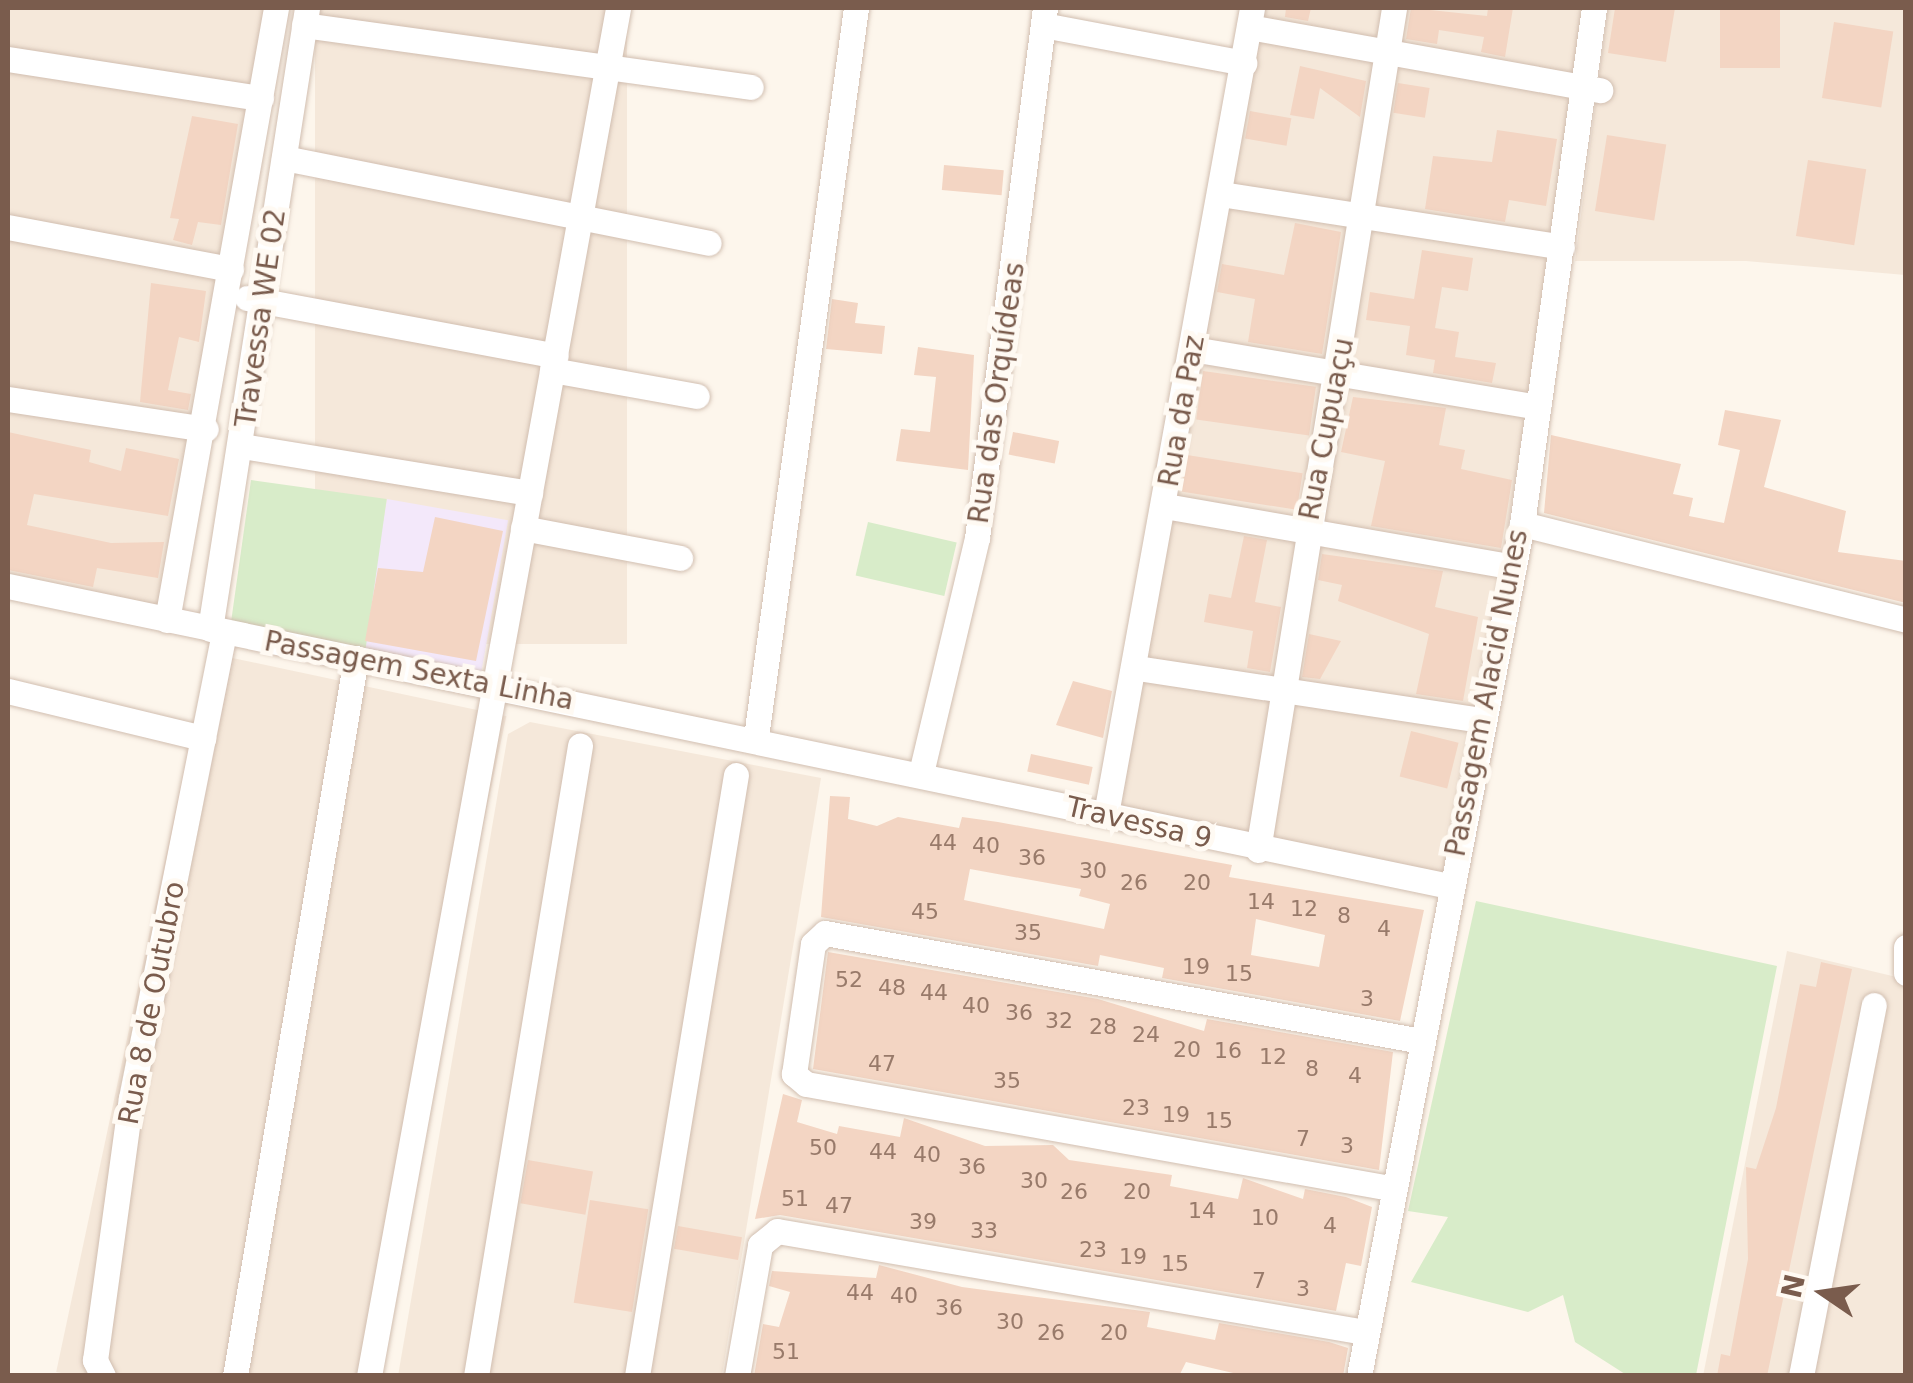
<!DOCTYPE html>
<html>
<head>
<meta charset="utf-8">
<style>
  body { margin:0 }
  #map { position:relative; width:1913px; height:1383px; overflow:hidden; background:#fdf6ec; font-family:"DejaVu Sans",sans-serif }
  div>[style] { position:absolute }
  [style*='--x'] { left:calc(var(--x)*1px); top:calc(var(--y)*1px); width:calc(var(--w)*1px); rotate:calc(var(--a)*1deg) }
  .residential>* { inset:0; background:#f5e8da; transform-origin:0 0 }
  .education>* { inset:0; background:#f3e8fa; transform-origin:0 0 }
  .green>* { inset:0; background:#d8ecc9; transform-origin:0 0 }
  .building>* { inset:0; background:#f3d5c3; transform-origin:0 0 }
  .roads { filter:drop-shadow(0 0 2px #d1beb0) drop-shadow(0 0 2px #d1beb0) }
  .minor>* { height:25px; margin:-12.5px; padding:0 12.5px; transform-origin:12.5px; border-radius:12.5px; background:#fff }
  span { translate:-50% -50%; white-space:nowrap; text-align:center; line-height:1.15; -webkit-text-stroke:10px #fffaf3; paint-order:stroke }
  .number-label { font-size:22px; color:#987a6a }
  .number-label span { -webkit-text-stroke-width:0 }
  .street-label { font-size:28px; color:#7a5c4d }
  .frame { position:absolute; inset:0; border:10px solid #7a5c4d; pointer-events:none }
  .north { position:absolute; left:1773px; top:1243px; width:100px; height:100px; -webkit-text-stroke:8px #fffaf3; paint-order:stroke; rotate:283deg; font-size:28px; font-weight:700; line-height:40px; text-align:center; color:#7a5c4d }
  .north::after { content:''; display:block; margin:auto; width:35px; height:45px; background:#7a5c4d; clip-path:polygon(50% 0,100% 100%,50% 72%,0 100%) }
</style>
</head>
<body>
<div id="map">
  <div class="residential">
    <div style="clip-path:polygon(8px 8px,271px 8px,166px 618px,8px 588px)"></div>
    <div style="left:315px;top:8px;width:312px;height:636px"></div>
    <div style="clip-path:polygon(1259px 8px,1587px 8px,1495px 613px,1440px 885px,1120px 812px)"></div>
    <div style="clip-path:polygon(1608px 8px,1905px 8px,1905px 275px,1746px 261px,1575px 261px)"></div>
    <div style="left:209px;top:653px;width:304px;height:735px;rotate:12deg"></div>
    <div style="clip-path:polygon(530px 722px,821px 778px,722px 1375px,398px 1376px,508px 734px)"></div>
    <div style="clip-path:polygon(1787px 951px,1905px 979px,1905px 1375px,1703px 1376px)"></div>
  </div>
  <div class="education">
    <div style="left:387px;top:499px;width:123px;height:157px;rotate:10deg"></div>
  </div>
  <div class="green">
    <div style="left:251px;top:480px;width:137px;height:153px;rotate:8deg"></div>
    <div style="left:868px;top:522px;width:91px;height:55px;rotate:13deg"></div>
    <div style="clip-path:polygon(1476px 901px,1777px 966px,1696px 1375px,1625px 1374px,1575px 1342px,1563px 1295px,1528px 1312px,1411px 1282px,1448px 1217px,1408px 1211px)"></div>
  </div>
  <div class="building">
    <div style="clip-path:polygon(1286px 8px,1311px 8px,1308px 21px,1285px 17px)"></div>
    <div style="clip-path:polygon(1411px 8px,1487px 16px,1488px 8px,1513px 8px,1505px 57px,1481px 52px,1484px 37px,1439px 30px,1437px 44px,1406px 39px)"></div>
    <div style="clip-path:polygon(1615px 8px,1675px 8px,1666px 62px,1608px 53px)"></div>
    <div style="left:1720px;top:8px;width:60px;height:60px"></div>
    <div style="left:1834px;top:22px;width:60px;height:77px;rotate:9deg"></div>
    <div style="clip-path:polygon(1300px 66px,1366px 81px,1360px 117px,1320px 88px,1314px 119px,1290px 115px)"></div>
    <div style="left:1398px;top:83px;width:32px;height:30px;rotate:9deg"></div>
    <div style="left:1250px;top:111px;width:42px;height:28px;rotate:10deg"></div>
    <div style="clip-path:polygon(192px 116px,238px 124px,221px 225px,198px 222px,192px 245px,173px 240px,179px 219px,170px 218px)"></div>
    <div style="clip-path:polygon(1497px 130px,1557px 139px,1546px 206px,1509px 200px,1505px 222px,1425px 209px,1433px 156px,1492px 162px)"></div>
    <div style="left:1607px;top:135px;width:60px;height:77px;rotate:9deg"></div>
    <div style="left:1808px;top:160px;width:59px;height:77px;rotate:9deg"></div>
    <div style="left:944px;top:165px;width:60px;height:25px;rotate:5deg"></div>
    <div style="clip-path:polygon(1295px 223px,1341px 232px,1322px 354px,1248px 342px,1255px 299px,1217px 292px,1222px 264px,1284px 275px)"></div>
    <div style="clip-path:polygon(1422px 250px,1473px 258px,1468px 291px,1442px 287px,1435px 328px,1459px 332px,1455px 357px,1496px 363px,1492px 383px,1433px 373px,1435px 360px,1406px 355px,1410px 326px,1366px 320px,1370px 292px,1414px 299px)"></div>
    <div style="clip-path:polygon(151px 283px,206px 291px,199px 342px,179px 337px,168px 390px,191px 394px,188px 410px,140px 402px)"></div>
    <div style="clip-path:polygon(832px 299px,858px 303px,855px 323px,885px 326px,882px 354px,826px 349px)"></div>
    <div style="clip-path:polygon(918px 347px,974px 355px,968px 470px,896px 461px,901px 429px,930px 432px,936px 377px,914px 375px)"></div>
    <div style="left:1203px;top:371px;width:114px;height:49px;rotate:8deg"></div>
    <div style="clip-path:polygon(1353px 397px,1446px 408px,1439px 445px,1465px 450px,1461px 469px,1512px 480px,1501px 548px,1371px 526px,1385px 461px,1341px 452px)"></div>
    <div style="clip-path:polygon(1725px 410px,1781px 420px,1764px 487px,1846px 511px,1838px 552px,1906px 561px,1906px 603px,1544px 513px,1551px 435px,1681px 464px,1673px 494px,1693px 498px,1689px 516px,1724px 523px,1740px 450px,1718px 445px)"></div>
    <div style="clip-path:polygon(8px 432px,91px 450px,89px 462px,121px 471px,126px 448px,179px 459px,168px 516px,34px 494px,27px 525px,111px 543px,164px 542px,158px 578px,97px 568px,93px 587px,8px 570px)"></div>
    <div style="left:1013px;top:432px;width:47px;height:23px;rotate:11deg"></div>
    <div style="left:1187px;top:455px;width:117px;height:37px;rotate:9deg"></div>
    <div style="clip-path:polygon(435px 517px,503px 531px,476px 661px,365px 641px,378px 568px,423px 572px)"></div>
    <div style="clip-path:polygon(1244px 536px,1267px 540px,1255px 602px,1281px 607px,1270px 672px,1247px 668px,1253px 631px,1204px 622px,1209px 594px,1231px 598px)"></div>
    <div style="clip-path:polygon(1322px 554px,1443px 571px,1435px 607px,1478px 617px,1463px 701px,1416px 694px,1429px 634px,1338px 601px,1342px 585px,1318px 580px)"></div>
    <div style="clip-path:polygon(1309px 634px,1341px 641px,1320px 679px,1302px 677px)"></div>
    <div style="clip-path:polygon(1073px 681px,1112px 691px,1103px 738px,1056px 725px)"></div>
    <div style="left:1411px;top:731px;width:49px;height:47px;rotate:14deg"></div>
    <div style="left:1031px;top:754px;width:63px;height:18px;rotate:12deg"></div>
    <div style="clip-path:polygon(evenodd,830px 796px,850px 797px,848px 819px,877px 826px,898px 817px,959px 828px,962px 817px,998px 822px,1232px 865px,1229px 877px,1424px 910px,1400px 1021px,1162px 978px,1164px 968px,1100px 955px,1098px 966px,821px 917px,830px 796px,970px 869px,1081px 889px,1079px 896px,1110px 904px,1104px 929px,964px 900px,970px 869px,830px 796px,1256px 919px,1325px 935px,1319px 967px,1251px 955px,1256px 919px)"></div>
    <div style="clip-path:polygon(828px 952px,1098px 999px,1204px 1031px,1207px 1019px,1393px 1052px,1379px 1170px,813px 1069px)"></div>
    <div style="clip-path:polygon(1821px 962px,1852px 969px,1767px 1376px,1717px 1376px,1721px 1354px,1730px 1356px,1748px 1259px,1746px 1167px,1756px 1169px,1776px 1108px,1800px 984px,1816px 987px)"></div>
    <div style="clip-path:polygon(783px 1094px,802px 1100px,797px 1122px,837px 1134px,839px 1126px,900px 1137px,904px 1118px,985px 1146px,1053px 1145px,1069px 1160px,1172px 1175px,1170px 1186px,1238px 1199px,1243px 1178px,1303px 1199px,1305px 1189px,1346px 1197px,1372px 1207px,1361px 1266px,1346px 1263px,1336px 1311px,780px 1215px,755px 1219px)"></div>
    <div style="left:528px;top:1160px;width:66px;height:44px;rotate:10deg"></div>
    <div style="left:590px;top:1200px;width:59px;height:104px;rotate:9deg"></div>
    <div style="left:678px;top:1226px;width:65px;height:23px;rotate:10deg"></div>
    <div style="clip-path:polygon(879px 1265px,962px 1287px,1150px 1312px,1147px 1327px,1215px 1340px,1219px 1323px,1329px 1342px,1348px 1348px,1343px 1376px,1246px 1376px,1186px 1362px,1179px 1376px,754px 1376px,763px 1324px,779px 1327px,790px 1292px,769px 1286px,772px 1271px,876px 1278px)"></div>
  </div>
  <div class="roads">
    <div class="minor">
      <div style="--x:304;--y:25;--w:451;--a:7.9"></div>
      <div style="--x:1043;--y:25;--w:205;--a:10.7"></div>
      <div style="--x:1249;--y:27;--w:357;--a:10.2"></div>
      <div style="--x:8;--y:59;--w:256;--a:8.8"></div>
      <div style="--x:284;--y:158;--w:433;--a:11.3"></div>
      <div style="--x:1221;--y:194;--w:345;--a:8.8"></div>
      <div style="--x:8;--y:227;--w:227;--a:10.7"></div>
      <div style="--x:247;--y:298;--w:314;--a:10.6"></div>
      <div style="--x:1192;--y:349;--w:351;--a:9.5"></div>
      <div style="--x:552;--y:370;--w:147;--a:10.2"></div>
      <div style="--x:8;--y:399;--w:200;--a:8.6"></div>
      <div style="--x:242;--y:446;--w:292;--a:9.3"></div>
      <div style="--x:1165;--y:506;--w:354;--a:9.9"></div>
      <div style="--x:1522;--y:524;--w:396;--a:14"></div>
      <div style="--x:523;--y:528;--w:160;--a:10.8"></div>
      <div style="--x:8;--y:586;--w:1472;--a:11.76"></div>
      <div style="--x:167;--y:620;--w:622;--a:-79.9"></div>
      <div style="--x:210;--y:629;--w:629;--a:-81.12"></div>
      <div style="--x:1137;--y:668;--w:347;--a:8.6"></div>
      <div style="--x:8;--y:691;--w:201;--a:13.6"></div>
      <div style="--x:756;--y:737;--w:736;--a:-82.19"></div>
      <div style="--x:921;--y:773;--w:242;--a:-76.6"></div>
      <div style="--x:977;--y:538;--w:534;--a:-82.69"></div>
      <div style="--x:1106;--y:814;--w:819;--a:-79.73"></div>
      <div style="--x:1258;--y:850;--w:853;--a:-80.82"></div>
      <div style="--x:1906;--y:947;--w:26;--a:90"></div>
      <div style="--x:1390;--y:1188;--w:593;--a:-169.9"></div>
      <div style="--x:806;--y:1084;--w:16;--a:-140"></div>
      <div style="--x:794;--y:1074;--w:131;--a:-81.7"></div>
      <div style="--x:813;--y:944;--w:16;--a:-43"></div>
      <div style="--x:825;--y:933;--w:601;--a:10.26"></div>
      <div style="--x:103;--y:1376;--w:18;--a:-117"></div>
      <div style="--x:95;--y:1360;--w:264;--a:-82.2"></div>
      <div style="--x:131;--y:1098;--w:475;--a:-78.7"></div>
      <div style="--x:235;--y:1376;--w:728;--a:-80.43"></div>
      <div style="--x:369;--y:1376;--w:1390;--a:-79.68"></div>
      <div style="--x:476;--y:1376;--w:639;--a:-80.63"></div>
      <div style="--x:637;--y:1376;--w:609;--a:-80.65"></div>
      <div style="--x:737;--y:1376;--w:133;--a:-80"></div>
      <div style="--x:760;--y:1245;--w:22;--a:-39"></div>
      <div style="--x:777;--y:1231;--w:597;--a:9.75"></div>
      <div style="--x:1359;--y:1376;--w:867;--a:-79.17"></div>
      <div style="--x:1522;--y:524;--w:521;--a:-82.06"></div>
      <div style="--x:1801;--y:1376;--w:378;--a:-78.9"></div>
    </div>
  </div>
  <div class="number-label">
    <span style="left:943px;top:843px">44</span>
    <span style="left:986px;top:846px">40</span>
    <span style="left:1032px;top:858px">36</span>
    <span style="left:1093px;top:871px">30</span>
    <span style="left:1134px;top:883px">26</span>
    <span style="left:1197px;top:883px">20</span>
    <span style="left:1261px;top:902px">14</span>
    <span style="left:1304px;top:909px">12</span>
    <span style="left:925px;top:912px">45</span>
    <span style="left:1344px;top:916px">8</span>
    <span style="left:1384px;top:929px">4</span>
    <span style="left:1028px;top:933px">35</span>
    <span style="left:1196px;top:967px">19</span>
    <span style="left:1239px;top:974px">15</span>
    <span style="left:849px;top:980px">52</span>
    <span style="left:892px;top:988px">48</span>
    <span style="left:934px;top:993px">44</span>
    <span style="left:1367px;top:999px">3</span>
    <span style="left:976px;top:1006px">40</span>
    <span style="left:1019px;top:1013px">36</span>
    <span style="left:1059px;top:1021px">32</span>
    <span style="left:1103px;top:1027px">28</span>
    <span style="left:1146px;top:1035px">24</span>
    <span style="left:1187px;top:1050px">20</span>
    <span style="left:1228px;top:1051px">16</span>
    <span style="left:1273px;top:1057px">12</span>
    <span style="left:882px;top:1064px">47</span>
    <span style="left:1312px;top:1069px">8</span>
    <span style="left:1355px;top:1076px">4</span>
    <span style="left:1007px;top:1081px">35</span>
    <span style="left:1136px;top:1108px">23</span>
    <span style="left:1176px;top:1115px">19</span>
    <span style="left:1219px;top:1121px">15</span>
    <span style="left:1303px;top:1139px">7</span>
    <span style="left:1347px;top:1146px">3</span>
    <span style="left:823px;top:1148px">50</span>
    <span style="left:883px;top:1152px">44</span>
    <span style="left:927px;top:1155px">40</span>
    <span style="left:972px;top:1167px">36</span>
    <span style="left:1034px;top:1181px">30</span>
    <span style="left:1074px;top:1192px">26</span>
    <span style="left:1137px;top:1192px">20</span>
    <span style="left:795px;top:1199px">51</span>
    <span style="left:839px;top:1206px">47</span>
    <span style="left:1202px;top:1211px">14</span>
    <span style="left:1265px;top:1218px">10</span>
    <span style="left:923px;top:1222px">39</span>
    <span style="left:1330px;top:1226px">4</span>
    <span style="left:984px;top:1231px">33</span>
    <span style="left:1093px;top:1250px">23</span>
    <span style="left:1133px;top:1257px">19</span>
    <span style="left:1175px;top:1264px">15</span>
    <span style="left:1259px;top:1281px">7</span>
    <span style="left:1303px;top:1289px">3</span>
    <span style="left:860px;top:1293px">44</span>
    <span style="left:904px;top:1296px">40</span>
    <span style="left:949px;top:1308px">36</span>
    <span style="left:1010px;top:1322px">30</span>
    <span style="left:1051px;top:1333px">26</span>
    <span style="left:1114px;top:1333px">20</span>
    <span style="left:786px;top:1352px">51</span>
  </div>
  <div class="street-label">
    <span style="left:261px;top:318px;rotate:-82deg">Travessa WE 02</span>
    <span style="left:997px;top:393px;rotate:-82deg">Rua das Orquídeas</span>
    <span style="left:1182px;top:411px;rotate:-80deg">Rua da Paz</span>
    <span style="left:1327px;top:429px;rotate:-79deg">Rua Cupuaçu</span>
    <span style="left:419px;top:671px;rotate:11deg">Passagem Sexta Linha</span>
    <span style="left:1487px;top:693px;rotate:-79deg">Passagem Alacid Nunes</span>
    <span style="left:1139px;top:823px;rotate:13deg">Travessa 9</span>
    <span style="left:152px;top:1003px;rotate:-79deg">Rua 8 de Outubro</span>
  </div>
  <div class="frame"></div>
  <div class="north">N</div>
</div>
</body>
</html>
